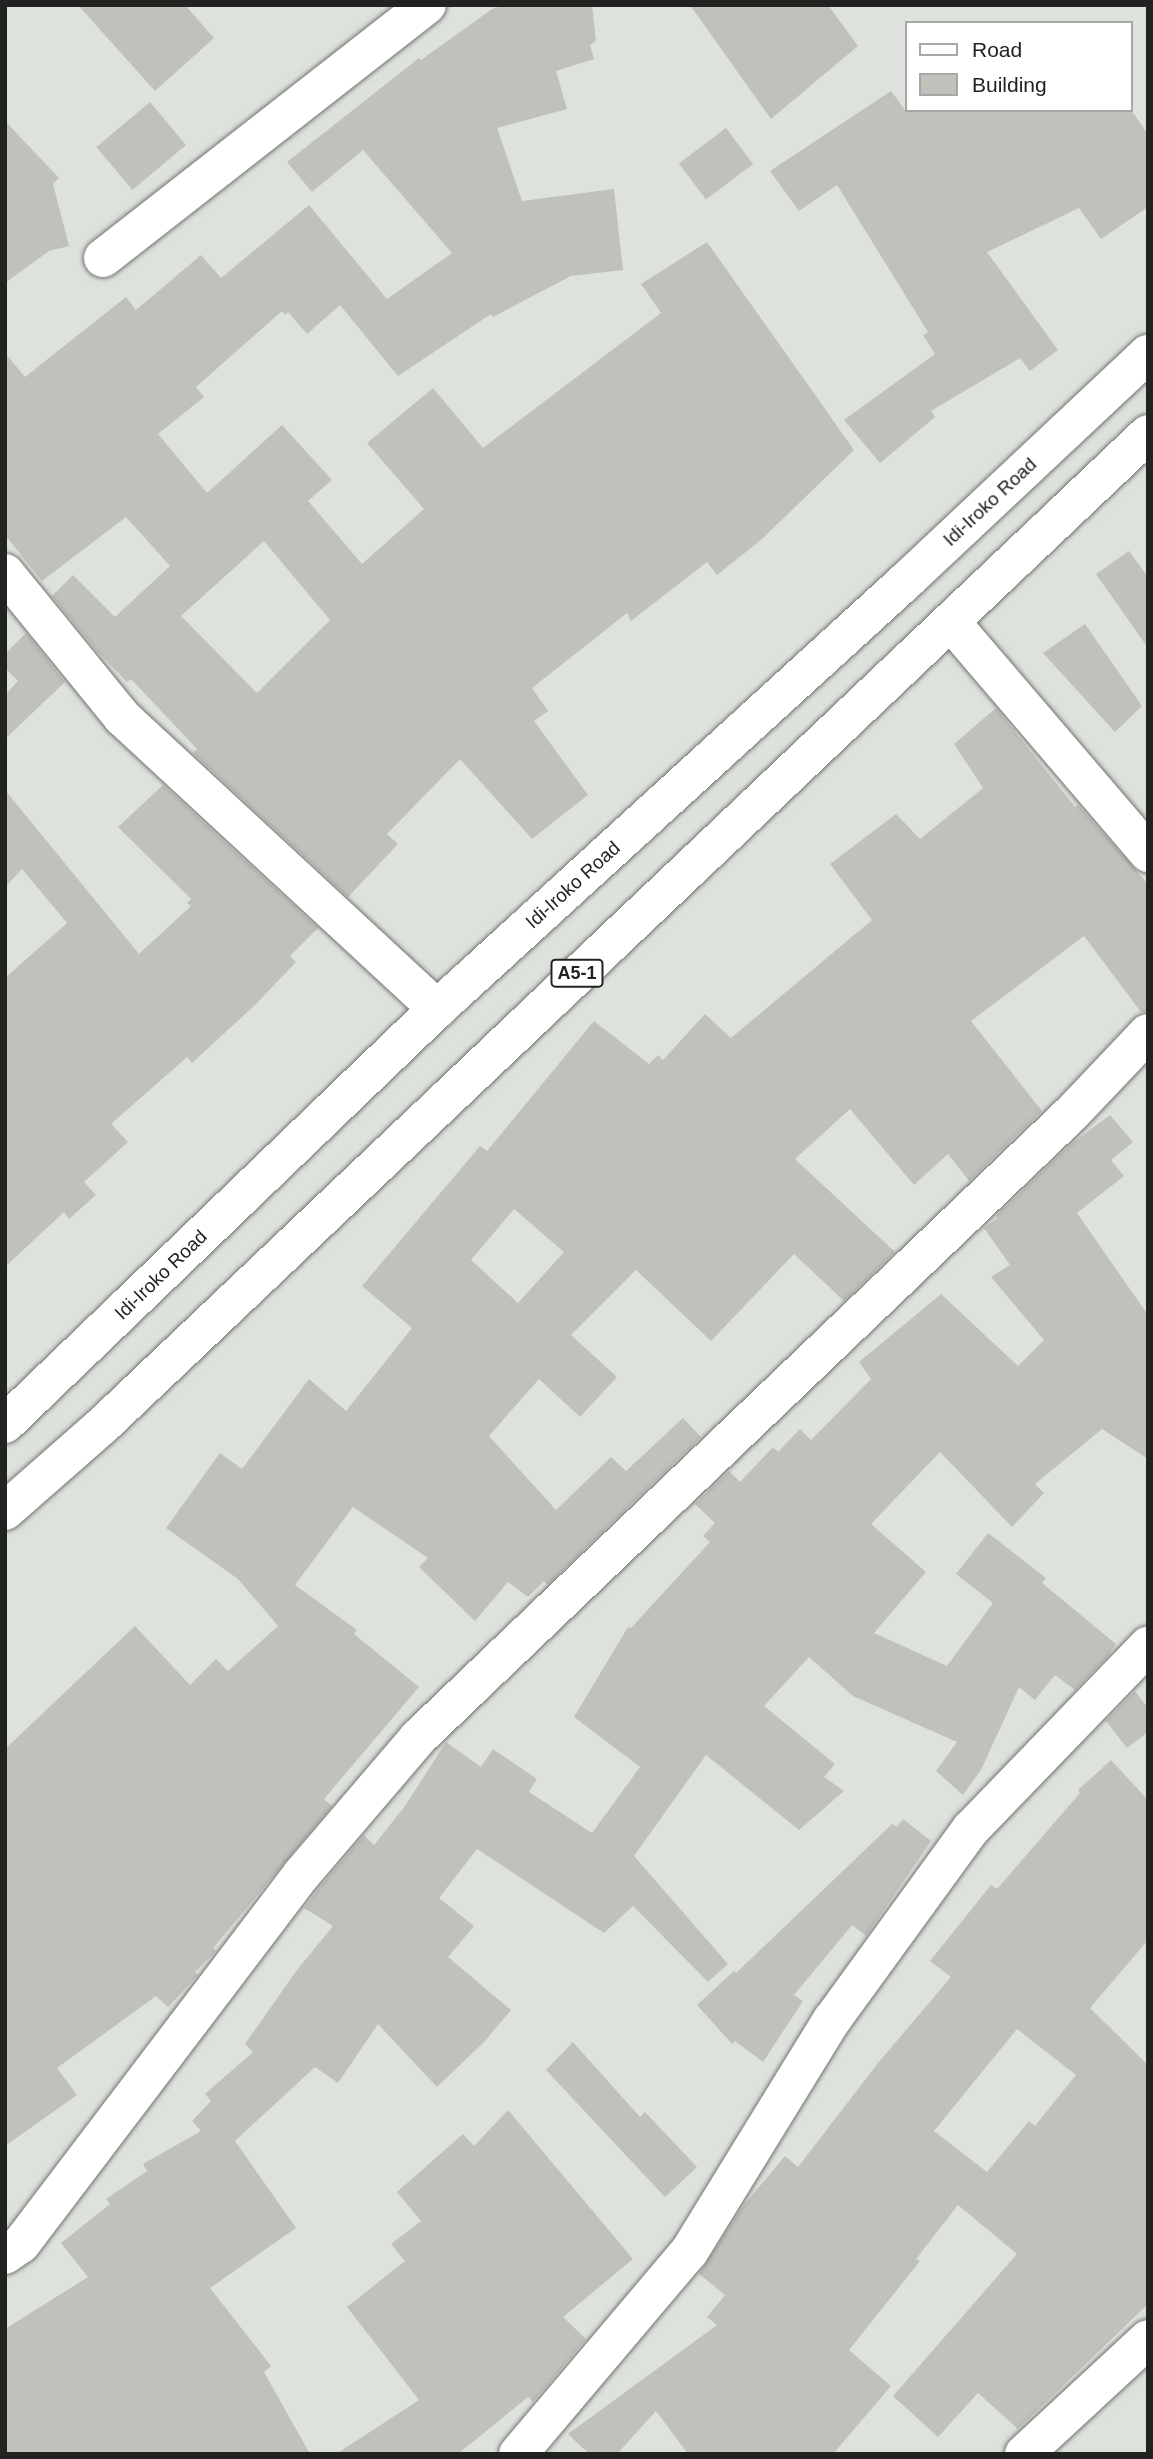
<!DOCTYPE html>
<html>
<head>
<meta charset="utf-8">
<style>
  body { margin:0 }
  #map { position:relative; width:1153px; height:2459px; overflow:hidden; background:#dee2dc; font-family:Arial,sans-serif }
  div>[style] { position:absolute }
  [style*='--x'] { left:calc(var(--x)*1px); top:calc(var(--y)*1px); width:calc(var(--w)*1px); rotate:calc(var(--a)*1deg) }
  .building>* { inset:0; background:#c0c1bb; transform-origin:0 0 }
  .roads { filter:drop-shadow(0 0 2px #717470) drop-shadow(0 0 2px #717470) }
  .minor>* { height:38px; margin:-19px; padding:0 19px; transform-origin:19px; border-radius:19px; background:#fff }
  .trunk>* { height:38px; margin:-19px; padding:0 19px; transform-origin:19px; border-radius:19px; background:#fff }
  span { translate:-50% -50%; white-space:nowrap; text-align:center; line-height:1.15; -webkit-text-stroke:5px #fff; paint-order:stroke }
  .shield-label span { padding:2px 5px; background:#fff; border:2px solid; border-radius:5px; -webkit-text-stroke-width:0 }
  .shield-label { font-size:18px; color:#212321; font-weight:700 }
  .street-label { font-size:19px; color:#212321 }
  .frame { position:absolute; inset:0; border:7px solid #212321; pointer-events:none }
  .legend { position:absolute; left:905px; top:21px; width:228px; height:91px; box-sizing:border-box; background:#fff; border:2px solid #a6a7a6; margin:0; padding:9px 12px; list-style:none; font-size:21px; color:#212321 }
  .legend li { display:flex; align-items:center; gap:14px; height:35px }
  .legend b { width:35px; border:2px solid #a6a7a6 }
</style>
</head>
<body>
<div id="map">
  <div class="building">
    <div style="clip-path:polygon(78px 5px,185px 5px,214px 38px,155px 91px)"></div>
    <div style="clip-path:polygon(evenodd,505px 5px,592px 5px,596px 41px,590px 45px,594px 59px,556px 71px,567px 109px,497px 128px,522px 201px,614px 189px,623px 270px,571px 276px,493px 317px,491px 314px,398px 376px,340px 305px,307px 334px,288px 312px,285px 315px,282px 311px,196px 387px,204px 397px,158px 434px,207px 493px,282px 425px,332px 480px,308px 501px,362px 564px,424px 509px,367px 443px,433px 388px,483px 448px,661px 313px,641px 284px,707px 242px,854px 450px,762px 539px,717px 575px,707px 562px,631px 621px,627px 613px,532px 688px,548px 711px,534px 721px,588px 795px,532px 839px,460px 759px,387px 834px,398px 844px,348px 897px,193px 753px,197px 749px,131px 679px,127px 682px,97px 651px,52px 596px,73px 575px,115px 617px,170px 566px,126px 517px,42px 581px,5px 535px,5px 353px,25px 377px,126px 297px,136px 310px,201px 255px,221px 278px,309px 205px,387px 299px,452px 253px,363px 150px,312px 192px,287px 162px,419px 58px,421px 60px,492px 9px,505px 5px,264px 541px,330px 620px,257px 693px,181px 616px,264px 541px)"></div>
    <div style="clip-path:polygon(690px 5px,828px 5px,858px 46px,771px 119px)"></div>
    <div style="clip-path:polygon(891px 91px,905px 110px,1131px 110px,1148px 134px,1148px 207px,1101px 239px,1079px 208px,987px 252px,1058px 350px,1030px 371px,1020px 358px,931px 411px,935px 417px,880px 463px,844px 420px,935px 354px,923px 335px,928px 332px,837px 185px,799px 211px,770px 171px)"></div>
    <div style="left:150px;top:102px;width:56px;height:70px;rotate:50deg"></div>
    <div style="clip-path:polygon(5px 121px,59px 178px,53px 184px,69px 246px,49px 251px,5px 283px)"></div>
    <div style="left:726px;top:128px;width:45px;height:59px;rotate:53deg"></div>
    <div style="clip-path:polygon(1129px 551px,1148px 577px,1148px 648px,1096px 574px)"></div>
    <div style="clip-path:polygon(1085px 624px,1142px 706px,1115px 732px,1043px 653px)"></div>
    <div style="clip-path:polygon(26px 633px,65px 682px,5px 739px,5px 695px,18px 681px,5px 668px,5px 654px)"></div>
    <div style="clip-path:polygon(evenodd,996px 708px,1075px 807px,1078px 805px,1148px 884px,1148px 1012px,1141px 1012px,1084px 936px,971px 1021px,1042px 1111px,969px 1181px,948px 1154px,914px 1185px,850px 1109px,795px 1159px,895px 1252px,844px 1301px,794px 1254px,711px 1341px,636px 1270px,571px 1335px,617px 1377px,580px 1417px,539px 1379px,489px 1436px,556px 1510px,611px 1457px,626px 1471px,683px 1418px,701px 1437px,547px 1585px,544px 1581px,528px 1597px,508px 1582px,475px 1621px,419px 1567px,428px 1558px,353px 1507px,295px 1585px,357px 1630px,354px 1634px,419px 1687px,324px 1799px,332px 1806px,213px 1948px,216px 1951px,195px 1972px,198px 1975px,195px 1978px,168px 2007px,156px 1996px,57px 2068px,77px 2095px,5px 2146px,5px 1749px,135px 1626px,190px 1685px,216px 1659px,228px 1671px,278px 1626px,238px 1579px,166px 1528px,220px 1453px,242px 1469px,309px 1379px,346px 1411px,412px 1328px,362px 1286px,480px 1146px,487px 1151px,594px 1021px,649px 1064px,658px 1055px,663px 1060px,705px 1014px,731px 1038px,872px 920px,830px 864px,896px 814px,920px 839px,983px 788px,954px 744px,996px 708px,514px 1209px,564px 1252px,518px 1303px,471px 1260px,514px 1209px)"></div>
    <div style="clip-path:polygon(163px 785px,318px 928px,290px 956px,296px 962px,255px 1005px,192px 1063px,187px 1057px,111px 1124px,128px 1142px,84px 1182px,96px 1195px,69px 1219px,64px 1212px,5px 1267px,5px 978px,67px 923px,22px 869px,5px 887px,5px 790px,139px 954px,191px 906px,187px 903px,191px 899px,118px 827px)"></div>
    <div style="clip-path:polygon(1110px 1115px,1133px 1142px,1111px 1160px,1124px 1176px,1077px 1213px,1148px 1315px,1148px 1459px,1102px 1429px,1035px 1484px,1044px 1493px,1012px 1527px,940px 1452px,871px 1524px,926px 1572px,874px 1633px,947px 1666px,993px 1603px,956px 1574px,988px 1533px,1046px 1578px,1042px 1583px,1116px 1644px,1108px 1656px,1075px 1690px,1055px 1675px,1035px 1700px,1019px 1687px,981px 1770px,963px 1795px,936px 1771px,957px 1742px,853px 1696px,809px 1657px,764px 1706px,835px 1764px,824px 1777px,844px 1791px,799px 1830px,706px 1755px,634px 1856px,728px 1964px,708px 1982px,633px 1906px,604px 1933px,477px 1849px,439px 1898px,474px 1926px,448px 1957px,511px 2010px,484px 2042px,437px 2087px,378px 2024px,338px 2083px,315px 2067px,235px 2141px,296px 2228px,210px 2288px,271px 2366px,264px 2372px,310px 2454px,5px 2454px,5px 2329px,88px 2277px,61px 2243px,110px 2204px,106px 2199px,147px 2171px,143px 2164px,201px 2131px,192px 2121px,211px 2101px,205px 2094px,253px 2052px,245px 2044px,297px 1970px,333px 1926px,304px 1908px,319px 1888px,364px 1835px,374px 1845px,405px 1806px,446px 1742px,481px 1767px,493px 1749px,537px 1779px,529px 1792px,592px 1833px,640px 1767px,574px 1717px,628px 1627px,631px 1628px,710px 1542px,703px 1536px,715px 1523px,695px 1504px,729px 1471px,740px 1482px,773px 1447px,778px 1452px,800px 1429px,811px 1440px,871px 1379px,859px 1362px,941px 1294px,1018px 1366px,1044px 1340px,991px 1277px,1010px 1265px,984px 1228px,998px 1218px,996px 1216px,1070px 1145px)"></div>
    <div style="clip-path:polygon(1135px 1691px,1148px 1708px,1148px 1732px,1127px 1748px,1106px 1721px)"></div>
    <div style="clip-path:polygon(evenodd,1111px 1760px,1148px 1800px,1148px 1940px,1090px 2008px,1148px 2065px,1148px 2304px,1018px 2429px,978px 2393px,938px 2437px,893px 2396px,1017px 2254px,958px 2205px,916px 2259px,920px 2261px,849px 2350px,891px 2386px,833px 2454px,688px 2454px,656px 2411px,617px 2454px,589px 2454px,568px 2434px,717px 2325px,707px 2317px,725px 2295px,699px 2274px,743px 2206px,785px 2156px,798px 2167px,878px 2063px,951px 1977px,930px 1961px,991px 1885px,997px 1889px,1080px 1793px,1078px 1790px,1111px 1760px,1017px 2029px,1076px 2075px,1035px 2126px,1029px 2121px,987px 2172px,934px 2131px,1017px 2029px)"></div>
    <div style="clip-path:polygon(903px 1819px,931px 1841px,866px 1936px,852px 1925px,794px 1995px,803px 2001px,763px 2062px,735px 2041px,732px 2044px,697px 2005px,734px 1971px,736px 1973px,892px 1824px,897px 1827px)"></div>
    <div style="clip-path:polygon(573px 2042px,640px 2117px,645px 2112px,697px 2167px,665px 2197px,546px 2070px)"></div>
    <div style="clip-path:polygon(508px 2110px,633px 2259px,563px 2317px,586px 2339px,533px 2402px,528px 2397px,458px 2454px,336px 2454px,419px 2400px,347px 2307px,405px 2261px,391px 2244px,421px 2221px,397px 2192px,463px 2134px,474px 2146px)"></div>
  </div>
  <div class="roads">
    <div class="minor">
      <div style="--x:103;--y:258;--w:411;--a:-38"></div>
      <div style="--x:5;--y:573;--w:186;--a:50.9"></div>
      <div style="--x:122;--y:717;--w:430;--a:42.8"></div>
      <div style="--x:951;--y:622;--w:304;--a:49.5"></div>
      <div style="--x:5;--y:2255;--w:19;--a:-35"></div>
      <div style="--x:21;--y:2244;--w:465;--a:-52.8"></div>
      <div style="--x:302;--y:1874;--w:180;--a:-49.5"></div>
      <div style="--x:419;--y:1737;--w:903;--a:-43.7"></div>
      <div style="--x:1072;--y:1113;--w:110;--a:-46.5"></div>
      <div style="--x:518;--y:2454;--w:265;--a:-49.8"></div>
      <div style="--x:689;--y:2252;--w:273;--a:-58.4"></div>
      <div style="--x:832;--y:2020;--w:236;--a:-54"></div>
      <div style="--x:971;--y:1829;--w:255;--a:-46"></div>
      <div style="--x:1024;--y:2454;--w:169;--a:-42.8"></div>
    </div>
    <div class="trunk">
      <div style="--x:5;--y:1424;--w:599;--a:-43.85"></div>
      <div style="--x:437;--y:1009;--w:638;--a:-42.39"></div>
      <div style="--x:908;--y:579;--w:329;--a:-43.2"></div>
      <div style="--x:5;--y:1511;--w:130;--a:-41.3"></div>
      <div style="--x:103;--y:1425;--w:1440;--a:-43.48"></div>
    </div>
  </div>
  <div class="shield-label">
    <span style="left:577px;top:973px">A5-1</span>
  </div>
  <div class="street-label">
    <span style="left:990px;top:502px;rotate:-43deg">Idi-Iroko Road</span>
    <span style="left:573px;top:885px;rotate:-42deg">Idi-Iroko Road</span>
    <span style="left:161px;top:1275px;rotate:-44deg">Idi-Iroko Road</span>
  </div>
  <div class="frame"></div>
  <ul class="legend">
  <li><b style="height:9px;background:#fff"></b>Road</li>
  <li><b style="height:19px;background:#c0c1bb"></b>Building</li>
  </ul>
</div>
</body>
</html>
